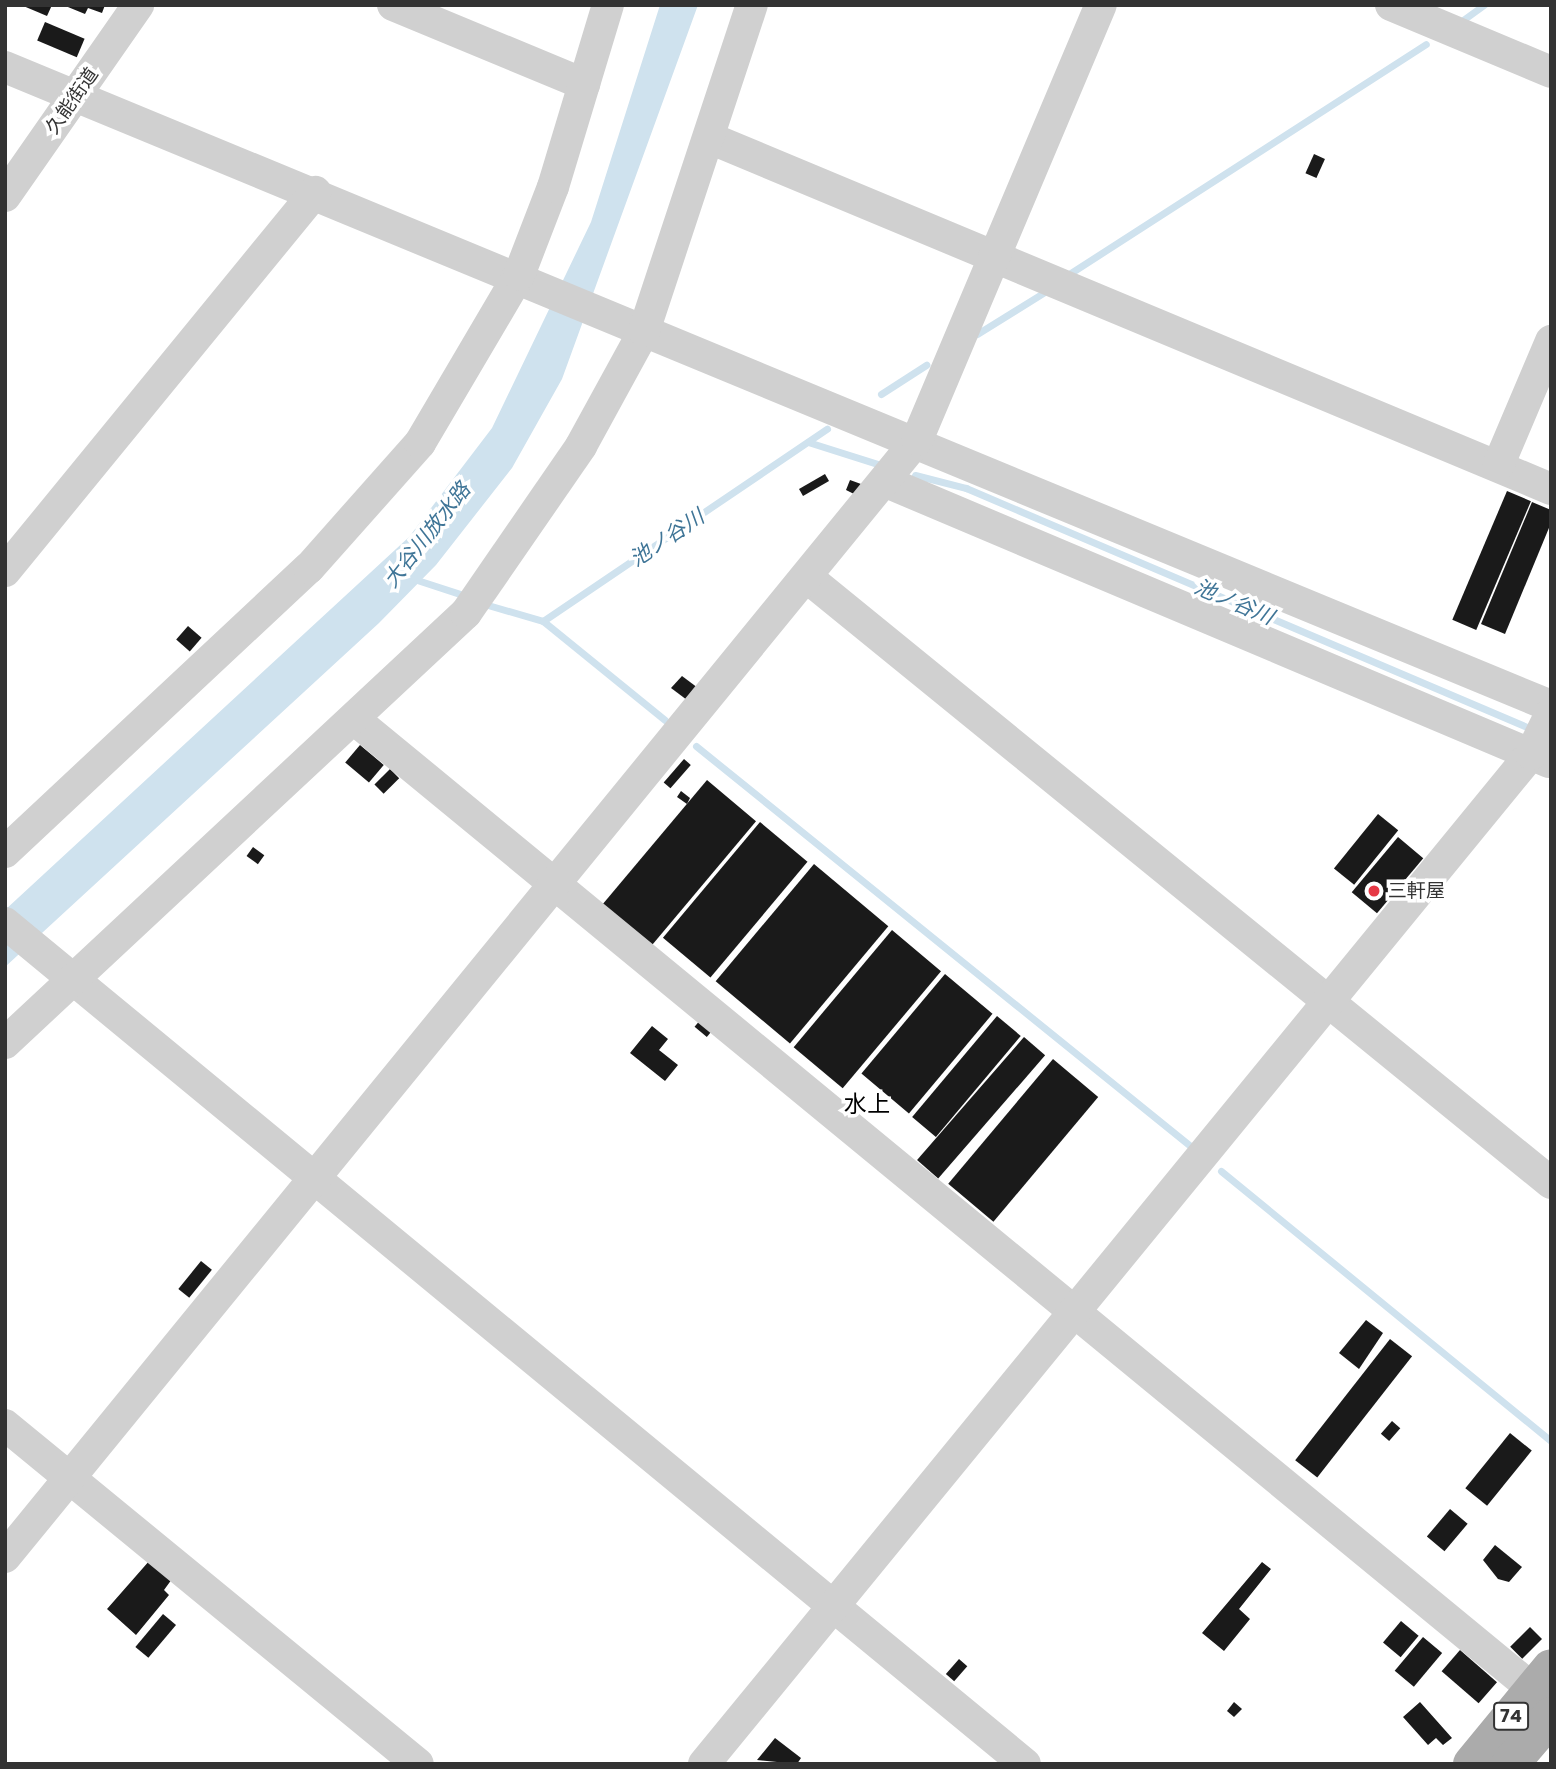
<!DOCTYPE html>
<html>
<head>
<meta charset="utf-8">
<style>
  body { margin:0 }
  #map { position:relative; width:1556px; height:1769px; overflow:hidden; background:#fff; font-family:Poppins,"Noto Sans JP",sans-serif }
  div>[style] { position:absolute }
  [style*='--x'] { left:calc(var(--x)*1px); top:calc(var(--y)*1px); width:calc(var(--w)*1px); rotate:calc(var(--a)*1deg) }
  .water>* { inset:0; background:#cfe2ee }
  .stream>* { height:7px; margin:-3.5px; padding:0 3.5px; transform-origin:3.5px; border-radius:3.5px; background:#cfe2ee }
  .building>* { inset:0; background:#1a1a1a; transform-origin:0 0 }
  .minor>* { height:32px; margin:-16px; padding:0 16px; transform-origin:16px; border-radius:16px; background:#d0d0d0 }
  .major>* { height:38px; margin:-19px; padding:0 19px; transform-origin:19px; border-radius:19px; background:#ababab }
  .dots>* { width:19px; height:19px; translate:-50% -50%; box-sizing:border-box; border:4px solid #fff; border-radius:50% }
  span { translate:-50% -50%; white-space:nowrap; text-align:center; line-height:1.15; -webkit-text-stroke:7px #fff; paint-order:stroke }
  .shield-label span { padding:2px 5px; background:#fff; border:2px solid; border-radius:5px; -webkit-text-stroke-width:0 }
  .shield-label { font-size:18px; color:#333; font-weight:700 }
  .street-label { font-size:19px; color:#333 }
  .poi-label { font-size:19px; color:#333 }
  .left { translate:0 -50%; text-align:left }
  .water-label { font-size:21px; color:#3f7597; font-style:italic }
  .quarter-label { font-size:23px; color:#000 }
  .frame { position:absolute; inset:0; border:7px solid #333; pointer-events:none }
</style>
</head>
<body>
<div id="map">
  <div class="water">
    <div style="clip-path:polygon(660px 5px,698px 5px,562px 379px,512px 468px,436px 565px,379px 623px,5px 967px,5px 910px,409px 537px,492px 428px,591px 222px)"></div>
  </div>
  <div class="stream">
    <div style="--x:1463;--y:20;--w:26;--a:-36"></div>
    <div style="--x:1066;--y:276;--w:428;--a:-32.8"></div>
    <div style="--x:977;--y:334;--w:78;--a:-31.8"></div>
    <div style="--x:881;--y:394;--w:54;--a:-32.8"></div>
    <div style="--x:808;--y:442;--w:80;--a:17.5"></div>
    <div style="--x:915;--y:475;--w:53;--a:14.3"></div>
    <div style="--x:966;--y:488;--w:617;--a:23.08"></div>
    <div style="--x:414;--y:579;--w:48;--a:18.1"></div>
    <div style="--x:481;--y:603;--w:65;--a:16.2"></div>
    <div style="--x:543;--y:621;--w:157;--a:39.1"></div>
    <div style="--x:543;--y:621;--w:343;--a:-34.1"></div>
    <div style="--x:696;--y:746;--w:634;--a:38.98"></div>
    <div style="--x:1221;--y:1171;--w:426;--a:39.3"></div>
  </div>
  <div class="building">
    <div style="clip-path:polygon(21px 5px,52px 5px,47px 16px)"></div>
    <div style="clip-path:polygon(63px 5px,105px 5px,102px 13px,88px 8px,85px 14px)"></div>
    <div style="left:45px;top:22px;width:43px;height:20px;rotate:23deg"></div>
    <div style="left:1314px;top:154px;width:12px;height:21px;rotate:24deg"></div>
    <div style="left:825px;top:474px;width:8px;height:30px;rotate:60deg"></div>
    <div style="clip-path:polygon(850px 480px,861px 484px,856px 495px,846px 490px)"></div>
    <div style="left:1507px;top:491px;width:26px;height:140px;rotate:23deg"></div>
    <div style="clip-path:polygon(1532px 502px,1551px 510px,1551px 523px,1505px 634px,1481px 624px)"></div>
    <div style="left:188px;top:626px;width:18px;height:18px;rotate:41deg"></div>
    <div style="clip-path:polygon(682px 676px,698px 688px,687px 700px,671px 688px)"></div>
    <div style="left:360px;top:745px;width:31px;height:23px;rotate:40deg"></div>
    <div style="left:684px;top:759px;width:9px;height:31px;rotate:41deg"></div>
    <div style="left:390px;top:769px;width:13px;height:22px;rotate:45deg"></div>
    <div style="left:707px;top:780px;width:64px;height:163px;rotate:40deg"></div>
    <div style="clip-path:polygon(681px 791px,690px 798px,687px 804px,677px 797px)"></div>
    <div style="left:1378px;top:814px;width:26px;height:70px;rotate:39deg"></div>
    <div style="left:760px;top:822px;width:62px;height:151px;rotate:40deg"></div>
    <div style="left:1398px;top:837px;width:33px;height:72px;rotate:40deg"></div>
    <div style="left:253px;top:847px;width:14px;height:11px;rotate:36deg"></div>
    <div style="left:814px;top:864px;width:97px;height:153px;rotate:40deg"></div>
    <div style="left:892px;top:930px;width:64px;height:153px;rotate:40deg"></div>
    <div style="left:945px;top:974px;width:62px;height:130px;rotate:40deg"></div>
    <div style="left:997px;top:1016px;width:31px;height:132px;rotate:40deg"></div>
    <div style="left:701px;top:1019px;width:16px;height:10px;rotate:40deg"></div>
    <div style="clip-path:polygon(652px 1026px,668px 1039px,659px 1050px,678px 1065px,665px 1081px,630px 1053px)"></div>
    <div style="left:1024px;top:1037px;width:28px;height:163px;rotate:41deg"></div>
    <div style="left:1053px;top:1059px;width:59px;height:163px;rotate:40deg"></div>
    <div style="left:201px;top:1261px;width:14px;height:36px;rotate:39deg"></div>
    <div style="clip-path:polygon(1366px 1320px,1383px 1333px,1359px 1369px,1339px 1353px)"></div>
    <div style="left:1390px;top:1339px;width:28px;height:154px;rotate:38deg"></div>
    <div style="left:1392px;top:1421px;width:11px;height:17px;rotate:41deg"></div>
    <div style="left:1510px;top:1433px;width:28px;height:71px;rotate:39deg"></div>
    <div style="left:1450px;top:1509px;width:23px;height:36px;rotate:40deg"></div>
    <div style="clip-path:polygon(1495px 1545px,1522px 1567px,1509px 1582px,1498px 1579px,1483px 1560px)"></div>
    <div style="clip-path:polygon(150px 1560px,172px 1579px,164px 1590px,169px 1595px,136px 1635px,107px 1609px)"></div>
    <div style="clip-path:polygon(1262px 1562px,1271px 1569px,1239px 1609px,1250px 1619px,1224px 1651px,1202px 1633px)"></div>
    <div style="left:163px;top:1614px;width:17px;height:43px;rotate:40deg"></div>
    <div style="left:1401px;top:1621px;width:23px;height:28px;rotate:40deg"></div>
    <div style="left:1530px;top:1627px;width:17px;height:28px;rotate:45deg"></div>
    <div style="left:1423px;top:1637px;width:25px;height:44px;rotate:40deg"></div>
    <div style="left:1460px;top:1650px;width:49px;height:28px;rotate:41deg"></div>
    <div style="left:959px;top:1659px;width:11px;height:20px;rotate:41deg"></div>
    <div style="clip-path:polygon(1234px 1702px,1242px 1709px,1234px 1717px,1227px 1711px)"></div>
    <div style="clip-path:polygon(1420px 1702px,1452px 1738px,1443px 1745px,1436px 1738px,1428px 1745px,1403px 1717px)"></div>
    <div style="clip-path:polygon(775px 1738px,801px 1758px,797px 1764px,757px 1760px)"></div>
  </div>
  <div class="minor">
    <div style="--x:393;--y:5;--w:207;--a:22.5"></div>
    <div style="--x:1391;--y:5;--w:173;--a:22.7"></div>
    <div style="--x:5;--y:67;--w:1673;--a:22.46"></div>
    <div style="--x:712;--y:139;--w:909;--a:22.64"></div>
    <div style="--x:5;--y:196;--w:233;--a:-55.1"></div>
    <div style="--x:1498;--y:466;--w:136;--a:-67"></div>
    <div style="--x:884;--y:481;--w:722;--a:22.91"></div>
    <div style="--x:5;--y:571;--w:490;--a:-50.7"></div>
    <div style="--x:808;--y:578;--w:958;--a:39.15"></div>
    <div style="--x:354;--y:719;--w:1527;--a:39.45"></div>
    <div style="--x:5;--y:852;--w:416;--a:-43.1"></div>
    <div style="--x:309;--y:568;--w:167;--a:-48.4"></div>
    <div style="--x:420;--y:443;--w:195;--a:-59.5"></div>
    <div style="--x:519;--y:275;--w:94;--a:-68.9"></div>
    <div style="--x:553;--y:187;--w:190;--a:-73.2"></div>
    <div style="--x:5;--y:923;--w:1322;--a:39.51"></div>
    <div style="--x:5;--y:1043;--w:630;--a:-43.01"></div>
    <div style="--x:466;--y:613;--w:203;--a:-55.4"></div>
    <div style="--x:581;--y:446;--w:131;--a:-61.3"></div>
    <div style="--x:644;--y:331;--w:343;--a:-71.7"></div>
    <div style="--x:5;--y:1425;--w:534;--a:39.38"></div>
    <div style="--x:5;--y:1557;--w:1442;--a:-50.77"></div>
    <div style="--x:917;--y:440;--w:472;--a:-67.1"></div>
    <div style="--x:704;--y:1764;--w:1305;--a:-50.69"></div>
    <div style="--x:1531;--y:754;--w:46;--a:-64"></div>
  </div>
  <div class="major">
    <div style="--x:1472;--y:1764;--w:124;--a:-50.5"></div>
    <div style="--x:1510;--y:1764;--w:63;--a:-49.5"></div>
  </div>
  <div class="dots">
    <div style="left:1374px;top:891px;background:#e63946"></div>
  </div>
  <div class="shield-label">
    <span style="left:1511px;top:1716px">74</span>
  </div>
  <div class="street-label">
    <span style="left:72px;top:101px;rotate:-55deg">久能街道</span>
  </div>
  <div class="poi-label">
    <span class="left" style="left:1388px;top:891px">三軒屋</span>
  </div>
  <div class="water-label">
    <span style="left:427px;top:535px;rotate:-52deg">大谷川放水路</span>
    <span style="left:667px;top:538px;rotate:-34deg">池ノ谷川</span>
    <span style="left:1234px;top:602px;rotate:23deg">池ノ谷川</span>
  </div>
  <div class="quarter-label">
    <span style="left:867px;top:1104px">水上</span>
  </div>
  <div class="frame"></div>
</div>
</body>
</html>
